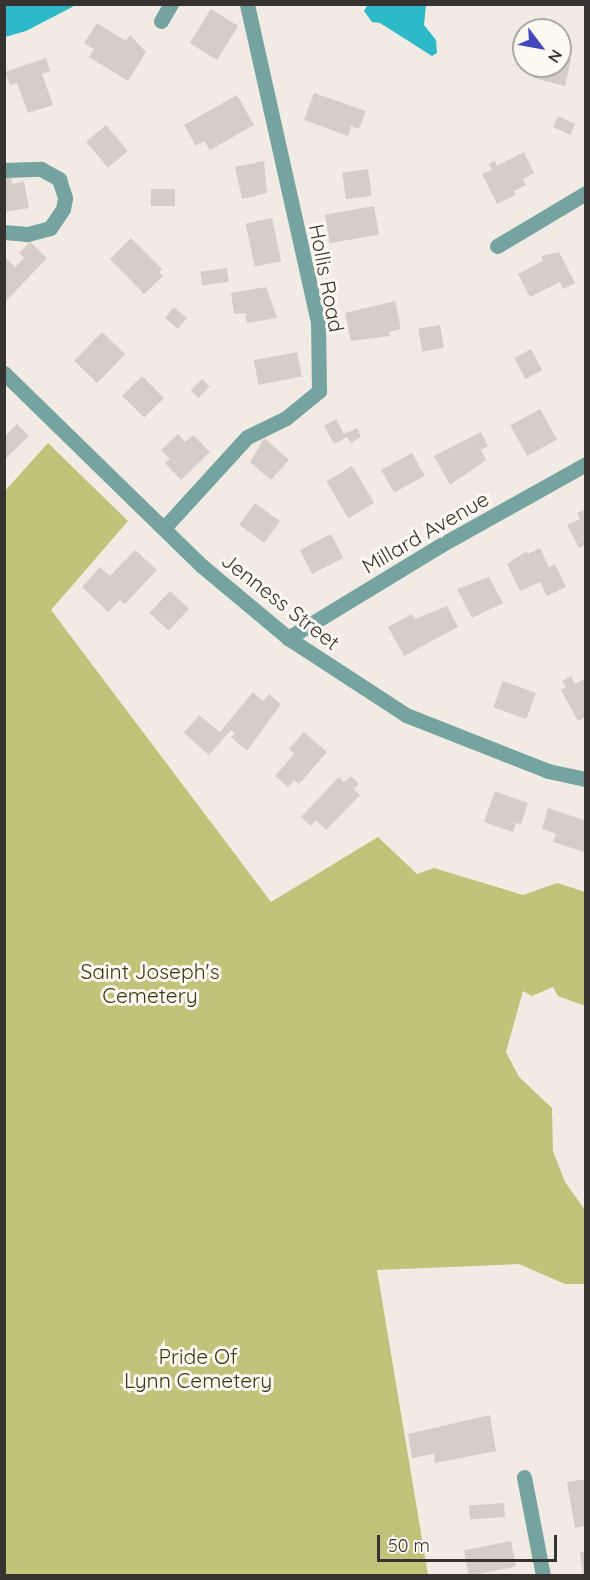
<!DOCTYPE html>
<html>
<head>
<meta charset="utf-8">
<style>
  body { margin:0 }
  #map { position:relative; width:590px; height:1580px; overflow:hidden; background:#f2ebe3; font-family:Quicksand,sans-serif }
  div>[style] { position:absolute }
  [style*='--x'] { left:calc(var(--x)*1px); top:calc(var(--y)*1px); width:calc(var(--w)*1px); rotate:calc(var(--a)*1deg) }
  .green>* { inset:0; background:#c0c379 }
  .water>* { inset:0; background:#2eb9c8 }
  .building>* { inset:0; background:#d5cec6; transform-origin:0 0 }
  .minor>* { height:15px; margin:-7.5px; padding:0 7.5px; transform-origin:7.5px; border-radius:7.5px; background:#75a4a0 }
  span { translate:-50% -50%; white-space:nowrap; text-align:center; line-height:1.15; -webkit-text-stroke:6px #fef9f2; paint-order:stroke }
  .street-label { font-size:21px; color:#35322f }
  .park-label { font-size:21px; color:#373811 }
  .frame { position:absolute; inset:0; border:6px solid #35322f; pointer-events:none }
  .north { position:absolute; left:512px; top:18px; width:60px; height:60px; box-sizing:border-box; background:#fef9f2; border:2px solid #aea9a4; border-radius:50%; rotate:122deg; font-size:16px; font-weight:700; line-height:24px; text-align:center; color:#35322f }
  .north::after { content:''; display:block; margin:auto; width:21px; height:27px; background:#4148bd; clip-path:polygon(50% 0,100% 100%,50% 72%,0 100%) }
  .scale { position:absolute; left:377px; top:1535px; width:180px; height:27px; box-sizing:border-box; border:3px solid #35322f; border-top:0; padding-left:8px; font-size:18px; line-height:21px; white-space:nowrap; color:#35322f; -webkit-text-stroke:4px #fef9f2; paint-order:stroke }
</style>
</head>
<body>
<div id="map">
  <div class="green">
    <div style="clip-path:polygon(48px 443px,128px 521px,51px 610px,271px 902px,378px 837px,417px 874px,434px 868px,523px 895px,557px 883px,585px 892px,585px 1006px,558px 996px,553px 987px,532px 996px,523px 991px,506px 1052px,519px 1077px,552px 1108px,553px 1151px,565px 1182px,585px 1210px,585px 1284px,565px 1284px,519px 1264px,377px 1270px,428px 1575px,5px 1575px,4px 492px)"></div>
  </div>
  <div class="water">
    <div style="clip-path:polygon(5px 4px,76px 4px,76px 5px,26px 31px,5px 37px)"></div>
    <div style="clip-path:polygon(368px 4px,426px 5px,424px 25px,436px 40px,437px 53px,432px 56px,380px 23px,372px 22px,364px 11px)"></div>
  </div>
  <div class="building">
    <div style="left:211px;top:9px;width:32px;height:40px;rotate:32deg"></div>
    <div style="clip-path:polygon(97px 23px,126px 41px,130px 35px,146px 52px,128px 81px,89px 57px,94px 49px,84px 43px)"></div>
    <div style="clip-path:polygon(560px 56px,571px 59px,565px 86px,533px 78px,536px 66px,560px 66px)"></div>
    <div style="clip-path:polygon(46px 58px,50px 71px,42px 74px,53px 105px,28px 113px,17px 83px,10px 85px,5px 72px)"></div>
    <div style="clip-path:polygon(314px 93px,366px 111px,359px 129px,351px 126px,348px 136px,304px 120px)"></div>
    <div style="clip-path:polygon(237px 95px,254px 125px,210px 150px,204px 141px,196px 146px,184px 125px)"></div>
    <div style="left:558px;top:116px;width:19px;height:12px;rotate:25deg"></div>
    <div style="left:106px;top:125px;width:34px;height:26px;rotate:50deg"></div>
    <div style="clip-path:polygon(524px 152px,534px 173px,523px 179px,526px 185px,514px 191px,516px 195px,497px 204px,482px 174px,492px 170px,489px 164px,495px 161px,497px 166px)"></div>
    <div style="clip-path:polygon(264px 161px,267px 193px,242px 199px,235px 167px)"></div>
    <div style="left:368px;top:169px;width:27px;height:26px;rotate:82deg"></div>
    <div style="clip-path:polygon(11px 175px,12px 184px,24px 181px,29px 208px,4px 212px,4px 176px)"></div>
    <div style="left:151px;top:189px;width:24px;height:17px"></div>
    <div style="left:374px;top:206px;width:29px;height:50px;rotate:80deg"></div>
    <div style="left:272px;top:218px;width:44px;height:27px;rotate:78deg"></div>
    <div style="clip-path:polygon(131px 238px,162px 269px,159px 272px,163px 276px,144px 294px,110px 259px)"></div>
    <div style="clip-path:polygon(30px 242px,47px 258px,5px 302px,5px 257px,15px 267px,24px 258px,19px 253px)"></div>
    <div style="clip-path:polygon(559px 252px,575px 283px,563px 289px,560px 282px,530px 297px,518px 274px,543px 261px,541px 256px)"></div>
    <div style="left:227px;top:268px;width:14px;height:27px;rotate:82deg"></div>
    <div style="clip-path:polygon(266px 287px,277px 318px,247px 323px,245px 313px,234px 314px,231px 293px)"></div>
    <div style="clip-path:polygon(395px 301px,401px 329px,389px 332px,390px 336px,351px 341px,345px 313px)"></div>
    <div style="left:174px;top:307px;width:17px;height:14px;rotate:40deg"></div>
    <div style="left:440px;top:325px;width:23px;height:22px;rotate:80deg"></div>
    <div style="left:102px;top:332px;width:32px;height:40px;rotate:44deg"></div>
    <div style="left:531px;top:349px;width:24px;height:19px;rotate:62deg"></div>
    <div style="left:297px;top:352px;width:25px;height:44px;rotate:79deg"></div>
    <div style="left:142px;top:376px;width:31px;height:28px;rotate:45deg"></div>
    <div style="left:202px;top:379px;width:11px;height:16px;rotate:45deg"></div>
    <div style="left:540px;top:409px;width:35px;height:34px;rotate:61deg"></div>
    <div style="clip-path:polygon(336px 419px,344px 434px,357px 428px,361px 437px,351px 443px,347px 437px,334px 444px,324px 426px)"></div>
    <div style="clip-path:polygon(17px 424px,29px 436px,4px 460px,4px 437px)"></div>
    <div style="clip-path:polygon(481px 432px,488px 446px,481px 450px,486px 460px,450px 485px,434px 456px)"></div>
    <div style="clip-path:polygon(178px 434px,185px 442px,193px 435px,210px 452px,181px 480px,165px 463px,170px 459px,161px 450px)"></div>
    <div style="clip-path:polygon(264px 438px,289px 460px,271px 480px,250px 462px)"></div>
    <div style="left:412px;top:453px;width:26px;height:35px;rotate:61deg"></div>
    <div style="left:352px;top:466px;width:43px;height:30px;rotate:59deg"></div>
    <div style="left:255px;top:503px;width:31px;height:27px;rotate:36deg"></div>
    <div style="clip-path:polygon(586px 509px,586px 545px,579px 548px,567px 525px,580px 519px,577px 513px)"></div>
    <div style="left:331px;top:534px;width:27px;height:35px;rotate:63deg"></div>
    <div style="clip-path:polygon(540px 548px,549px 567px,555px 564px,566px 587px,547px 596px,540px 582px,520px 591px,507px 564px,527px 551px,528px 554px)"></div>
    <div style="clip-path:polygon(135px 550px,157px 570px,125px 604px,120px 600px,108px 612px,82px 587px,100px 567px,110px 576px)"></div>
    <div style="clip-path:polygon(489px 577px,503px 603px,472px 618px,457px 589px)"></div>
    <div style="left:170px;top:591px;width:26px;height:30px;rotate:43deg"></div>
    <div style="clip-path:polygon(447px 606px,458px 627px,404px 656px,388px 627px,412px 614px,415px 619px)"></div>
    <div style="clip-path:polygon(571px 676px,575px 684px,586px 678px,586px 717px,578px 721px,561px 690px,566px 687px,562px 681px)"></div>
    <div style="left:503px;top:681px;width:35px;height:28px;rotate:20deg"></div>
    <div style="clip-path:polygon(253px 692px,263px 701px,269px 694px,281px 704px,247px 751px,231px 737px,235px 733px,231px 730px,209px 755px,184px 733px,199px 715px,220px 732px)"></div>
    <div style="clip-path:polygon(304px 732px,327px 752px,299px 784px,294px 780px,288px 787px,275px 776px,294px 754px,289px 749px)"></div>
    <div style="clip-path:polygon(351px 776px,359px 784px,354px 789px,360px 795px,326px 830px,316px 820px,311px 826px,301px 817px,339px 777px,344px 782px)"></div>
    <div style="clip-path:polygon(495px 791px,528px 803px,521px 824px,516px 823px,513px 832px,484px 822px)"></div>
    <div style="clip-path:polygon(548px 808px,586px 821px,584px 852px,553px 842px,556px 834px,542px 829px)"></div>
    <div style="clip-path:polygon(490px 1415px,496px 1451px,435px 1463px,434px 1454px,412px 1458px,408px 1434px)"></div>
    <div style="clip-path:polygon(586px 1479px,586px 1526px,575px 1528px,567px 1482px)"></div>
    <div style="left:504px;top:1503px;width:14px;height:35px;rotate:86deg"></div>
    <div style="left:511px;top:1541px;width:26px;height:48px;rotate:79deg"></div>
    <div style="clip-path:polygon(580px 1552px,586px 1552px,586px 1576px,583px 1576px)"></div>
  </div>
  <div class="minor">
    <div style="--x:161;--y:21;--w:20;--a:-60"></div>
    <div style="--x:4;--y:170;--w:37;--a:-2"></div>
    <div style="--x:41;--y:169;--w:21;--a:29"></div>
    <div style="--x:59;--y:179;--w:20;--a:72"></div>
    <div style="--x:65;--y:198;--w:11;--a:100"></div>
    <div style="--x:63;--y:209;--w:23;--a:124"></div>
    <div style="--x:50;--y:228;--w:24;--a:165"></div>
    <div style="--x:27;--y:234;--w:23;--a:-175"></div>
    <div style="--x:497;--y:246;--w:104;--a:-30.8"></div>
    <div style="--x:4;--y:373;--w:277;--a:44.3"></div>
    <div style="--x:202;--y:566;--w:112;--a:39.9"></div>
    <div style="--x:288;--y:638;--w:141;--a:33.1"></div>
    <div style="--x:406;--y:715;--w:153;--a:21.5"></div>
    <div style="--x:548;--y:771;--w:39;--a:12"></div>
    <div style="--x:164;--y:528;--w:123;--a:-47.6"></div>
    <div style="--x:247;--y:437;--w:43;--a:-26"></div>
    <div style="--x:286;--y:418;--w:43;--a:-39.3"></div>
    <div style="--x:319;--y:391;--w:69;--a:-90.8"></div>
    <div style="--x:318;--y:322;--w:326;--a:-102.6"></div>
    <div style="--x:288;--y:638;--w:179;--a:-31.3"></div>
    <div style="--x:441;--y:545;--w:166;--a:-29.2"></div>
    <div style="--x:524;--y:1477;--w:101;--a:79.1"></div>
  </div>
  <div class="street-label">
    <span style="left:327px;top:278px;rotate:79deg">Hollis Road</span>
    <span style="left:425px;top:532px;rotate:-30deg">Millard Avenue</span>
    <span style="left:281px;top:601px;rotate:38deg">Jenness Street</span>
  </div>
  <div class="park-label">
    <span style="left:150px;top:983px">Saint Joseph's<br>Cemetery</span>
    <span style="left:198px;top:1368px">Pride Of<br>Lynn Cemetery</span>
  </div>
  <div class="frame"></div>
  <div class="north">N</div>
  <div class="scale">50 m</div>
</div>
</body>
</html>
